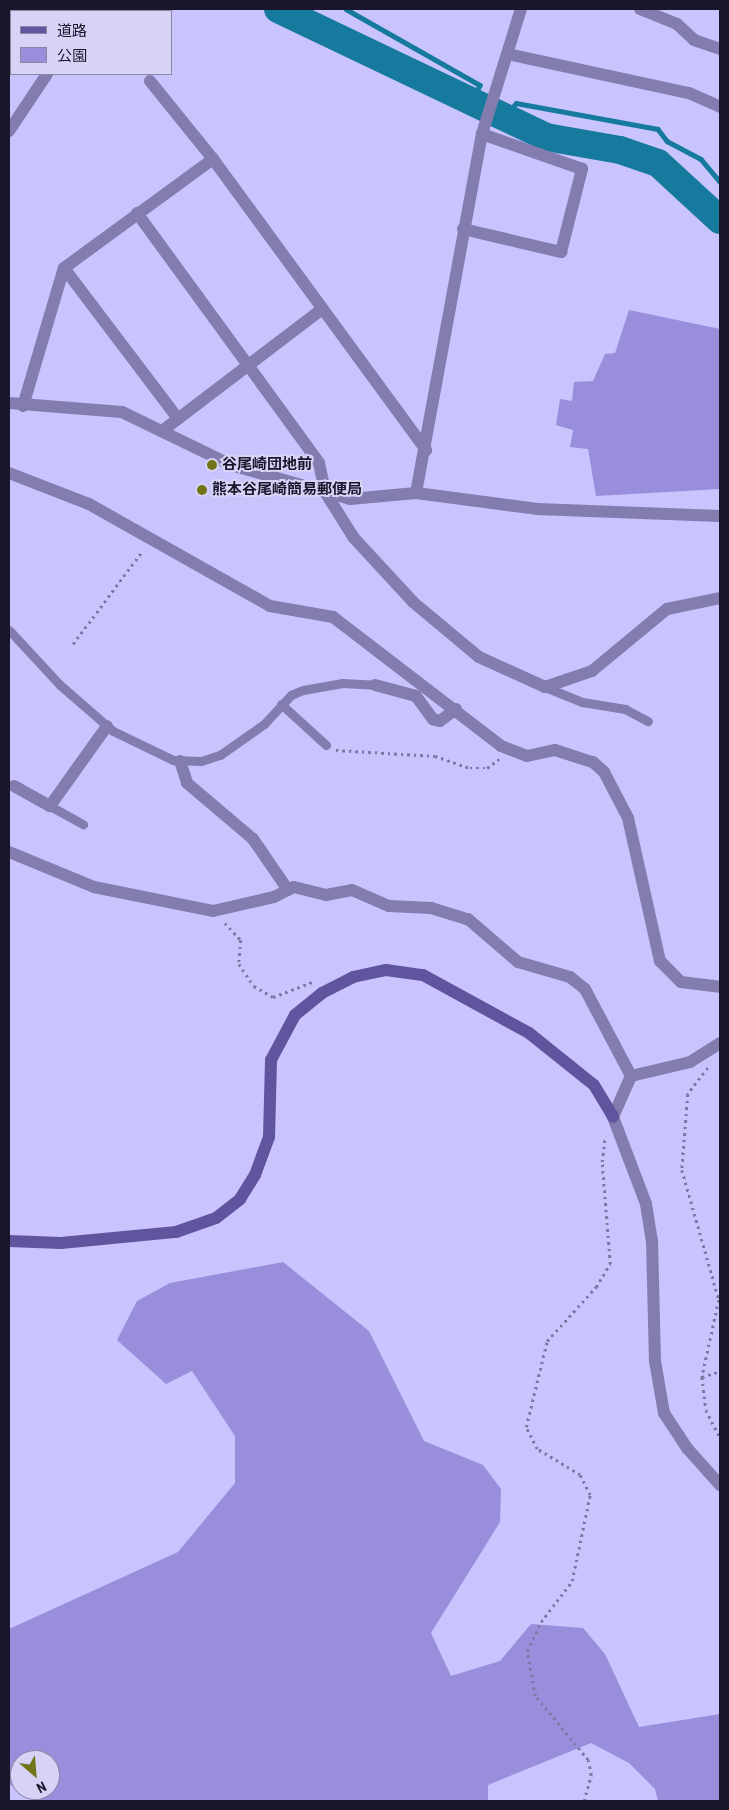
<!DOCTYPE html>
<html>
<head>
<meta charset="utf-8">
<style>
  body { margin:0 }
  #map { position:relative; width:729px; height:1810px; overflow:hidden; background:#c9c3fe; font-family:"Roboto Condensed","Noto Sans JP",sans-serif }
  div>[style] { position:absolute }
  [style*='--x'] { left:calc(var(--x)*1px); top:calc(var(--y)*1px); width:calc(var(--w)*1px); rotate:calc(var(--a)*1deg) }
  .green>* { inset:0; background:#988edb }
  .stream>* { height:4.5px; margin:-2.25px; padding:0 2.25px; transform-origin:2.25px; border-radius:2.25px; background:#157a9e }
  .river>* { height:28px; margin:-14px; padding:0 14px; transform-origin:14px; border-radius:14px; background:#157a9e }
  .path>* { height:2.5px; margin-top:-1.25px; transform-origin:0; background:repeating-linear-gradient(90deg,#7d78a3 0 2.5px,transparent 0 6.5px) }
  .lane>* { height:9px; margin:-4.5px; padding:0 4.5px; transform-origin:4.5px; border-radius:4.5px; background:#827caf }
  .street>* { height:12px; margin:-6px; padding:0 6px; transform-origin:6px; border-radius:6px; background:#827caf }
  .secondary>* { height:12px; margin:-6px; padding:0 6px; transform-origin:6px; border-radius:6px; background:#61549e }
  .dots>* { width:14px; height:14px; translate:-50% -50%; box-sizing:border-box; border:2px solid #d6d3f7; border-radius:50% }
  span { translate:-50% -50%; white-space:nowrap; text-align:center; line-height:1.15; -webkit-text-stroke:4px #d6d3f7; paint-order:stroke }
  .poi-label { font-size:15px; color:#19162b; font-weight:700 }
  .left { translate:0 -50%; text-align:left }
  .frame { position:absolute; inset:0; border:10px solid #19162b; pointer-events:none }
  .legend { position:absolute; left:10px; top:10px; width:162px; height:65px; box-sizing:border-box; background:#d6d3f7; border:1px solid #8a87a5; margin:0; padding:6px 9px; list-style:none; font-size:15px; color:#19162b }
  .legend li { display:flex; align-items:center; gap:10px; height:25px }
  .legend b { width:25px; border:1px solid #8a87a5 }
  .north { position:absolute; left:10px; top:1750px; width:50px; height:50px; box-sizing:border-box; background:#d6d3f7; border:1px solid #8a87a5; border-radius:50%; rotate:153deg; font-size:14px; font-weight:700; line-height:20px; text-align:center; color:#19162b }
  .north::after { content:''; display:block; margin:auto; width:18px; height:22px; background:#737318; clip-path:polygon(50% 0,100% 100%,50% 72%,0 100%) }
</style>
</head>
<body>
<div id="map">
  <div class="green">
    <div style="clip-path:polygon(629px 310px,720px 329px,720px 489px,596px 496px,588px 449px,570px 447px,573px 430px,556px 425px,560px 399px,572px 401px,574px 382px,593px 381px,605px 354px,615px 353px)"></div>
    <div style="clip-path:polygon(evenodd,283px 1262px,369px 1331px,424px 1441px,483px 1465px,501px 1489px,500px 1522px,431px 1633px,451px 1676px,500px 1661px,531px 1624px,583px 1628px,605px 1654px,639px 1727px,720px 1714px,720px 1801px,658px 1801px,655px 1789px,629px 1763px,591px 1743px,488px 1785px,488px 1801px,37px 1801px,9px 1784px,9px 1629px,178px 1552px,235px 1483px,235px 1436px,192px 1371px,166px 1384px,117px 1340px,137px 1301px,170px 1283px,283px 1262px,20px 1760px,50px 1760px,50px 1790px,20px 1790px,20px 1760px)"></div>
  </div>
  <div class="stream">
    <div style="--x:346;--y:9;--w:154;--a:29.6"></div>
    <div style="--x:480;--y:85;--w:17;--a:114"></div>
    <div style="--x:504;--y:117;--w:18;--a:-49"></div>
    <div style="--x:516;--y:103;--w:144;--a:10.4"></div>
    <div style="--x:658;--y:129;--w:15;--a:53"></div>
    <div style="--x:667;--y:141;--w:38;--a:28"></div>
    <div style="--x:701;--y:159;--w:30;--a:50"></div>
  </div>
  <div class="river">
    <div style="--x:278;--y:9;--w:297;--a:25.5"></div>
    <div style="--x:546;--y:137;--w:75;--a:10"></div>
    <div style="--x:620;--y:150;--w:40;--a:18.9"></div>
    <div style="--x:658;--y:163;--w:84;--a:42.6"></div>
  </div>
  <div class="path">
    <div style="--x:73;--y:644;--w:117;--a:-53.3"></div>
    <div style="--x:336;--y:750;--w:99;--a:3.5"></div>
    <div style="--x:435;--y:756;--w:37;--a:19"></div>
    <div style="--x:470;--y:768;--w:17;--a:0"></div>
    <div style="--x:487;--y:768;--w:15;--a:-37"></div>
    <div style="--x:225;--y:923;--w:23;--a:47"></div>
    <div style="--x:241;--y:940;--w:24;--a:95"></div>
    <div style="--x:239;--y:964;--w:27;--a:56"></div>
    <div style="--x:254;--y:986;--w:22;--a:30"></div>
    <div style="--x:273;--y:997;--w:45;--a:-20.9"></div>
    <div style="--x:708;--y:1068;--w:33;--a:128"></div>
    <div style="--x:688;--y:1094;--w:76;--a:94.5"></div>
    <div style="--x:682;--y:1170;--w:135;--a:74.1"></div>
    <div style="--x:719;--y:1300;--w:79;--a:102.4"></div>
    <div style="--x:702;--y:1377;--w:33;--a:83"></div>
    <div style="--x:706;--y:1410;--w:31;--a:63"></div>
    <div style="--x:702;--y:1377;--w:19;--a:-18"></div>
    <div style="--x:584;--y:1801;--w:27;--a:-75"></div>
    <div style="--x:591;--y:1775;--w:15;--a:-101"></div>
    <div style="--x:588;--y:1760;--w:83;--a:-129.6"></div>
    <div style="--x:535;--y:1696;--w:46;--a:-100.1"></div>
    <div style="--x:527;--y:1651;--w:32;--a:-64"></div>
    <div style="--x:541;--y:1622;--w:51;--a:-52.9"></div>
    <div style="--x:572;--y:1581;--w:88;--a:-78.2"></div>
    <div style="--x:590;--y:1495;--w:22;--a:-117"></div>
    <div style="--x:580;--y:1475;--w:50;--a:-148.8"></div>
    <div style="--x:537;--y:1449;--w:25;--a:-117"></div>
    <div style="--x:526;--y:1427;--w:89;--a:-76.3"></div>
    <div style="--x:547;--y:1341;--w:73;--a:-47.8"></div>
    <div style="--x:596;--y:1287;--w:27;--a:-59"></div>
    <div style="--x:610;--y:1264;--w:102;--a:-94.5"></div>
    <div style="--x:602;--y:1162;--w:26;--a:-83"></div>
  </div>
  <div class="lane">
    <div style="--x:9;--y:630;--w:75;--a:47.2"></div>
    <div style="--x:60;--y:685;--w:70;--a:41"></div>
    <div style="--x:113;--y:731;--w:67;--a:25.8"></div>
    <div style="--x:173;--y:760;--w:28;--a:2"></div>
    <div style="--x:201;--y:761;--w:20;--a:-18"></div>
    <div style="--x:220;--y:755;--w:54;--a:-35.2"></div>
    <div style="--x:264;--y:724;--w:40;--a:-47"></div>
    <div style="--x:291;--y:695;--w:13;--a:-23"></div>
    <div style="--x:303;--y:690;--w:40;--a:-10"></div>
    <div style="--x:342;--y:683;--w:33;--a:3"></div>
    <div style="--x:545;--y:687;--w:40;--a:22"></div>
    <div style="--x:582;--y:702;--w:44;--a:9.2"></div>
    <div style="--x:625;--y:709;--w:26;--a:28"></div>
    <div style="--x:281;--y:704;--w:61;--a:42.3"></div>
    <div style="--x:50;--y:806;--w:38;--a:29"></div>
  </div>
  <div class="street">
    <div style="--x:640;--y:9;--w:40;--a:22"></div>
    <div style="--x:677;--y:24;--w:23;--a:43"></div>
    <div style="--x:694;--y:40;--w:28;--a:19"></div>
    <div style="--x:89;--y:11;--w:3;--a:-45"></div>
    <div style="--x:508;--y:54;--w:185;--a:12.2"></div>
    <div style="--x:689;--y:93;--w:34;--a:24"></div>
    <div style="--x:150;--y:81;--w:100;--a:51.1"></div>
    <div style="--x:213;--y:159;--w:361;--a:53.8"></div>
    <div style="--x:9;--y:131;--w:69;--a:-56.3"></div>
    <div style="--x:137;--y:213;--w:309;--a:53.9"></div>
    <div style="--x:319;--y:463;--w:30;--a:78"></div>
    <div style="--x:325;--y:492;--w:54;--a:57.8"></div>
    <div style="--x:354;--y:538;--w:87;--a:47.3"></div>
    <div style="--x:413;--y:602;--w:86;--a:39.8"></div>
    <div style="--x:479;--y:657;--w:72;--a:24.4"></div>
    <div style="--x:545;--y:687;--w:50;--a:-18.8"></div>
    <div style="--x:592;--y:671;--w:97;--a:-39.6"></div>
    <div style="--x:667;--y:609;--w:54;--a:-11.7"></div>
    <div style="--x:463;--y:229;--w:101;--a:13.2"></div>
    <div style="--x:561;--y:252;--w:86;--a:-75.8"></div>
    <div style="--x:582;--y:169;--w:106;--a:-160.7"></div>
    <div style="--x:64;--y:268;--w:189;--a:52.9"></div>
    <div style="--x:9;--y:403;--w:113;--a:4.6"></div>
    <div style="--x:122;--y:412;--w:121;--a:25.9"></div>
    <div style="--x:231;--y:465;--w:124;--a:15.9"></div>
    <div style="--x:350;--y:499;--w:66;--a:-5.2"></div>
    <div style="--x:416;--y:493;--w:122;--a:7.5"></div>
    <div style="--x:537;--y:509;--w:183;--a:2.2"></div>
    <div style="--x:23;--y:406;--w:144;--a:-73.5"></div>
    <div style="--x:64;--y:268;--w:185;--a:-36.2"></div>
    <div style="--x:162;--y:431;--w:201;--a:-37.3"></div>
    <div style="--x:9;--y:473;--w:86;--a:21.2"></div>
    <div style="--x:89;--y:504;--w:208;--a:29.4"></div>
    <div style="--x:270;--y:606;--w:64;--a:9.9"></div>
    <div style="--x:333;--y:617;--w:212;--a:37.5"></div>
    <div style="--x:501;--y:746;--w:28;--a:21"></div>
    <div style="--x:527;--y:756;--w:29;--a:-12"></div>
    <div style="--x:555;--y:750;--w:40;--a:18"></div>
    <div style="--x:593;--y:762;--w:15;--a:42"></div>
    <div style="--x:604;--y:772;--w:52;--a:62.4"></div>
    <div style="--x:628;--y:818;--w:147;--a:77.4"></div>
    <div style="--x:660;--y:961;--w:30;--a:45"></div>
    <div style="--x:681;--y:982;--w:39;--a:7"></div>
    <div style="--x:416;--y:493;--w:365;--a:-79.6"></div>
    <div style="--x:482;--y:134;--w:131;--a:-72.7"></div>
    <div style="--x:375;--y:685;--w:42;--a:15"></div>
    <div style="--x:416;--y:696;--w:29;--a:54"></div>
    <div style="--x:433;--y:719;--w:7;--a:16"></div>
    <div style="--x:440;--y:721;--w:20;--a:-37"></div>
    <div style="--x:180;--y:761;--w:23;--a:72"></div>
    <div style="--x:187;--y:783;--w:87;--a:40.3"></div>
    <div style="--x:253;--y:839;--w:62;--a:55.5"></div>
    <div style="--x:14;--y:786;--w:41;--a:29.1"></div>
    <div style="--x:50;--y:806;--w:98;--a:-54.5"></div>
    <div style="--x:9;--y:852;--w:92;--a:22.4"></div>
    <div style="--x:94;--y:887;--w:121;--a:11.4"></div>
    <div style="--x:213;--y:911;--w:63;--a:-12.9"></div>
    <div style="--x:274;--y:897;--w:22;--a:-27"></div>
    <div style="--x:294;--y:887;--w:33;--a:14"></div>
    <div style="--x:326;--y:895;--w:26;--a:-11"></div>
    <div style="--x:352;--y:890;--w:40;--a:23.4"></div>
    <div style="--x:389;--y:906;--w:42;--a:2.7"></div>
    <div style="--x:431;--y:908;--w:39;--a:17"></div>
    <div style="--x:468;--y:919;--w:66;--a:40.7"></div>
    <div style="--x:518;--y:962;--w:54;--a:16.1"></div>
    <div style="--x:570;--y:977;--w:19;--a:39"></div>
    <div style="--x:585;--y:989;--w:98;--a:62.1"></div>
    <div style="--x:631;--y:1076;--w:45;--a:113.7"></div>
    <div style="--x:613;--y:1117;--w:93;--a:69.2"></div>
    <div style="--x:646;--y:1204;--w:36;--a:81"></div>
    <div style="--x:652;--y:1240;--w:121;--a:88.6"></div>
    <div style="--x:655;--y:1361;--w:53;--a:80.2"></div>
    <div style="--x:664;--y:1413;--w:42;--a:56.7"></div>
    <div style="--x:687;--y:1448;--w:50;--a:48.3"></div>
    <div style="--x:631;--y:1076;--w:61;--a:-13.3"></div>
    <div style="--x:690;--y:1062;--w:36;--a:-32"></div>
  </div>
  <div class="secondary">
    <div style="--x:9;--y:1241;--w:52;--a:2.2"></div>
    <div style="--x:61;--y:1243;--w:116;--a:-5.5"></div>
    <div style="--x:176;--y:1232;--w:42;--a:-19.3"></div>
    <div style="--x:216;--y:1218;--w:31;--a:-38"></div>
    <div style="--x:240;--y:1199;--w:28;--a:-58"></div>
    <div style="--x:255;--y:1175;--w:40;--a:-69.8"></div>
    <div style="--x:269;--y:1137;--w:77;--a:-88.5"></div>
    <div style="--x:271;--y:1060;--w:51;--a:-61.9"></div>
    <div style="--x:295;--y:1015;--w:35;--a:-39"></div>
    <div style="--x:322;--y:993;--w:35;--a:-27"></div>
    <div style="--x:353;--y:977;--w:34;--a:-12"></div>
    <div style="--x:386;--y:970;--w:37;--a:8"></div>
    <div style="--x:423;--y:975;--w:121;--a:28.7"></div>
    <div style="--x:529;--y:1033;--w:83;--a:38.7"></div>
    <div style="--x:594;--y:1085;--w:37;--a:59"></div>
  </div>
  <div class="dots">
    <div style="left:212px;top:465px;background:#737318"></div>
    <div style="left:202px;top:490px;background:#737318"></div>
  </div>
  <div class="poi-label">
    <span class="left" style="left:222px;top:465px">谷尾崎団地前</span>
    <span class="left" style="left:212px;top:490px">熊本谷尾崎簡易郵便局</span>
  </div>
  <div class="frame"></div>
  <ul class="legend">
  <li><b style="height:6px;background:#61549e"></b>道路</li>
  <li><b style="height:14px;background:#988edb"></b>公園</li>
  </ul>
  <div class="north">N</div>
</div>
</body>
</html>
